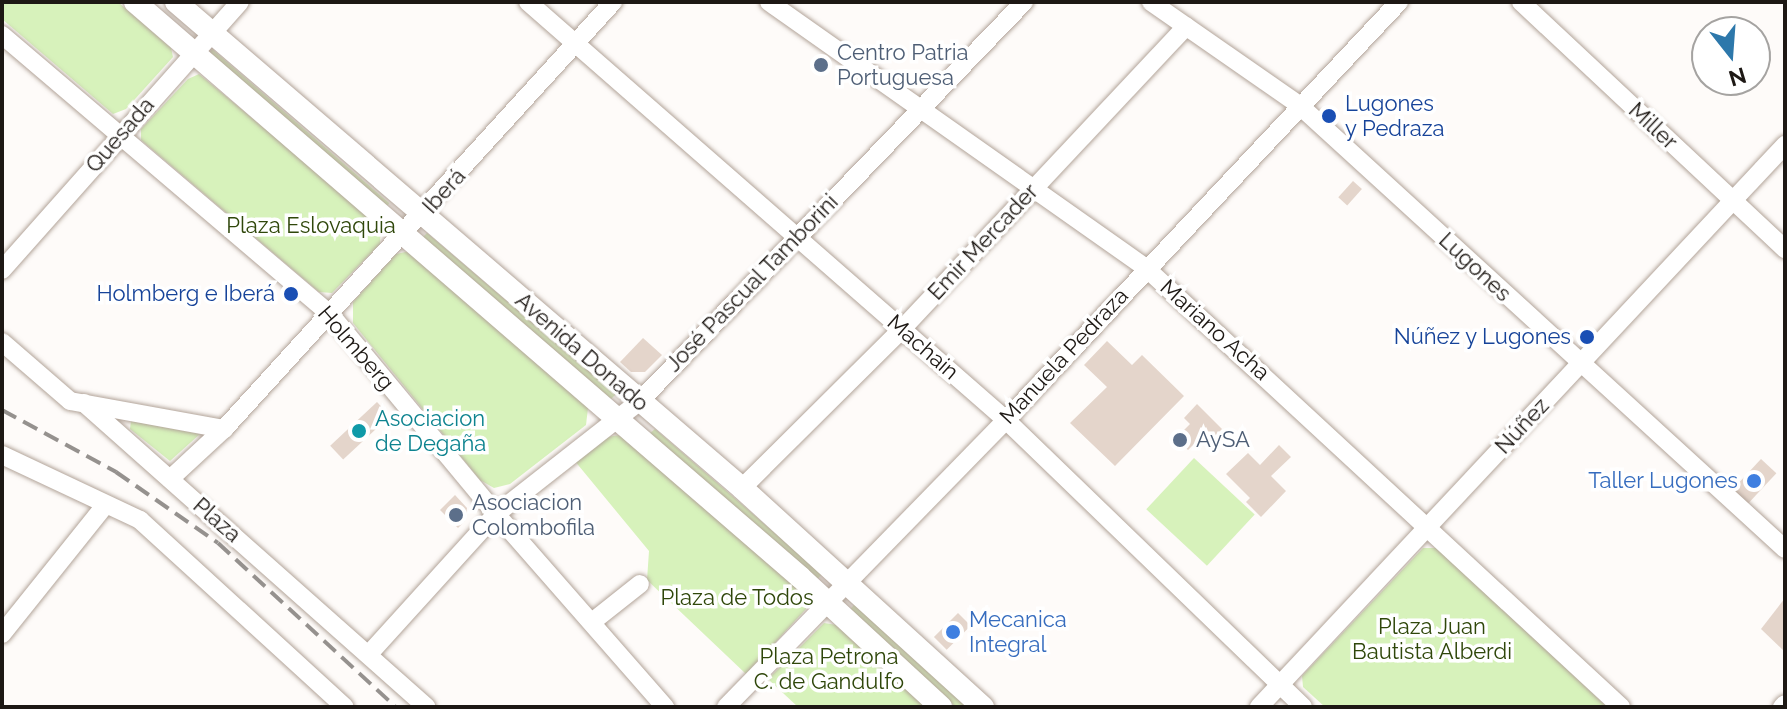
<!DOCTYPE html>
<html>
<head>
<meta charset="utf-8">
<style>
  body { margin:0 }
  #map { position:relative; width:1787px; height:709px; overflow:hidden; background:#fefbf9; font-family:Raleway,sans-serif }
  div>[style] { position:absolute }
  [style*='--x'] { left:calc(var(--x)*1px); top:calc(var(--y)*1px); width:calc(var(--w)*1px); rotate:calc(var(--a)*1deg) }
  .green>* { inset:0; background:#d7f2bb; transform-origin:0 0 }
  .building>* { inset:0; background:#e4d5cb; transform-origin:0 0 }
  .roads { filter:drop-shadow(0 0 2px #b2a499) drop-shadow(0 0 2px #b2a499) }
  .minor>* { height:18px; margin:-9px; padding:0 9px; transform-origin:9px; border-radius:9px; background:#fff }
  .major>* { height:22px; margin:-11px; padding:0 11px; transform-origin:11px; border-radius:11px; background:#fff }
  .rail>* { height:4px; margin-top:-2px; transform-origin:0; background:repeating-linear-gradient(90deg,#95918e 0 16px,transparent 0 24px) }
  .dots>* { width:22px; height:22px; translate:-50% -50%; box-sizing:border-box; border:4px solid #fff; border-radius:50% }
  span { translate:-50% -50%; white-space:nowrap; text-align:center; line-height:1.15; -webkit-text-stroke:7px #fff; paint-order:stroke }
  .service-label { font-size:22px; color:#4e5e75 }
  .left { translate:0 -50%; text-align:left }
  .transit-label { font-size:22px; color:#164399 }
  .right { translate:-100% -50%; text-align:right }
  .street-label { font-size:22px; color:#1d1814 }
  .park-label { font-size:22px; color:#2f470a }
  .culture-label { font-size:22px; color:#0d838f }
  .shop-label { font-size:22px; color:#366cbe }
  .frame { position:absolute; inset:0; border:4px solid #1d1814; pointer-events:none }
  .north { position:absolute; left:1691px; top:16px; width:80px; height:80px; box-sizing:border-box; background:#fff; border:2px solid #a5a3a1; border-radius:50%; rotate:163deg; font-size:22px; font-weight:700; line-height:32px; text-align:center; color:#1d1814 }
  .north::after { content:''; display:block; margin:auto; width:28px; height:36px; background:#2d78ab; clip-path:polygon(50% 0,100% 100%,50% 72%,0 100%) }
</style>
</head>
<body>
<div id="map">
  <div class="green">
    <div style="clip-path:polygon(2px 2px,118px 2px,171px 48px,173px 57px,126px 109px,113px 114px,2px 19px)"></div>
    <div style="left:212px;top:49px;width:235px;height:9px;rotate:41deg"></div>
    <div style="clip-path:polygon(199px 74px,381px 225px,380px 244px,332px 293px,319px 292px,141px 140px,141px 129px,188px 79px)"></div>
    <div style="clip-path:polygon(427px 233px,616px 394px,609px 401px,422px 238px)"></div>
    <div style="clip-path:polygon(410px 251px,588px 408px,586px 425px,510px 484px,494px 488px,480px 480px,353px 323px,353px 302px,396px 254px)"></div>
    <div style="clip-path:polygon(131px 421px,200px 434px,170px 461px,130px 429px)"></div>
    <div style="clip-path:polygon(655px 429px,822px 574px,816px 581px,649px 434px)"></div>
    <div style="clip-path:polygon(620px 435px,808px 595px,806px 609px,746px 674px,647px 580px,649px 551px,574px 460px,607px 437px)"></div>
    <div style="left:1194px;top:458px;width:83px;height:70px;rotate:43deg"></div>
    <div style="clip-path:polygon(1423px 548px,1437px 548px,1607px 707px,1325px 707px,1303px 687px,1302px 676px)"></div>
    <div style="left:856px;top:603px;width:152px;height:8px;rotate:43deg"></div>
    <div style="clip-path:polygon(824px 623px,837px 625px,927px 707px,798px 707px,768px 679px)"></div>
  </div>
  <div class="building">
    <div style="left:1353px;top:181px;width:12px;height:22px;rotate:42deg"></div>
    <div style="clip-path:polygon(643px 338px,662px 355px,645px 372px,631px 372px,620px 362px)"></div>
    <div style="clip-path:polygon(1107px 341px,1132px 365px,1142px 355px,1184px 396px,1115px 466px,1070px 423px,1107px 387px,1084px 365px)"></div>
    <div style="left:377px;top:402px;width:19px;height:64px;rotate:47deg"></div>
    <div style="clip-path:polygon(1197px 404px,1222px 429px,1208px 443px,1201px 437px,1188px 450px,1176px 438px,1190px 424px,1184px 418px)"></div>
    <div style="clip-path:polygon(1279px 445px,1291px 457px,1271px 476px,1286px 491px,1261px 517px,1246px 502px,1250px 498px,1226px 474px,1248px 453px,1260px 465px)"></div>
    <div style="left:1761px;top:459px;width:21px;height:42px;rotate:43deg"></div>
    <div style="clip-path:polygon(455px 495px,467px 508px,465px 521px,458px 528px,440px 510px)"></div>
    <div style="clip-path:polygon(1785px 598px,1785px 652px,1761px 629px)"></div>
    <div style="left:958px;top:613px;width:18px;height:34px;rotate:45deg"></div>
  </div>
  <div class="roads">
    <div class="minor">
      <div style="--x:528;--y:2;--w:635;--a:41.17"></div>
      <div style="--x:1006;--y:420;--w:413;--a:44"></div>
      <div style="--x:769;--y:2;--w:461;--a:35.2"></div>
      <div style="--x:1146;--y:268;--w:647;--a:42.74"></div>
      <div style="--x:1151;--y:2;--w:180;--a:34.8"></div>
      <div style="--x:1299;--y:105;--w:658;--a:42.41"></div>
      <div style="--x:1521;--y:2;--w:362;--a:43.1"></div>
      <div style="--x:2;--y:35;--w:431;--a:40.4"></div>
      <div style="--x:330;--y:314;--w:260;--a:50.3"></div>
      <div style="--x:496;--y:514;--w:257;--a:48.8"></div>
      <div style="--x:2;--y:270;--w:358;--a:-48.4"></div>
      <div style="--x:2;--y:342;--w:90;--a:40.9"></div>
      <div style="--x:70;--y:401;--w:157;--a:10.3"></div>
      <div style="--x:84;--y:403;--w:458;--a:41.6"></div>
      <div style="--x:2;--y:455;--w:153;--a:25.2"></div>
      <div style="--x:140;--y:520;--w:277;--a:42.4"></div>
      <div style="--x:170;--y:479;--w:74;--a:-42.8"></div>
      <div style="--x:224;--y:429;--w:578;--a:-47.67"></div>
      <div style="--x:742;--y:488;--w:226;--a:-44.8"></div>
      <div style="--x:902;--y:329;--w:415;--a:-46.8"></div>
      <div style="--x:592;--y:622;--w:61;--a:-38.4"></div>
      <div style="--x:2;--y:634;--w:166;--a:-51.3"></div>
      <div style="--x:369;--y:654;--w:189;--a:-47.8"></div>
      <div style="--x:496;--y:514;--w:183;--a:-38.1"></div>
      <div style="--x:640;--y:401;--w:554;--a:-46.1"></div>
      <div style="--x:726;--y:707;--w:401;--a:-45.7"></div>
      <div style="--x:1006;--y:420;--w:574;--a:-46.77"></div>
      <div style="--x:1259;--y:707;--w:770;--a:-46.9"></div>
      <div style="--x:1782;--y:707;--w:4;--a:-45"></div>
    </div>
    <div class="major">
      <div style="--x:135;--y:2;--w:879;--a:40.85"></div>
      <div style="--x:800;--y:577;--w:192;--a:42.7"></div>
      <div style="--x:176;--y:2;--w:746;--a:40.65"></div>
      <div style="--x:742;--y:488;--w:326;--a:42.3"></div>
    </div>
  </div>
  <div class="rail">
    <div style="--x:2;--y:410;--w:130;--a:28.5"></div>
    <div style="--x:116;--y:472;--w:124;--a:34.8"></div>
    <div style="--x:218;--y:543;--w:242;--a:42.7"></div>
  </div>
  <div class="dots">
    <div style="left:821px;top:65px;background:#5c6f8a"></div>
    <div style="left:1329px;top:116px;background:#1a4fb4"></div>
    <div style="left:291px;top:294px;background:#1a4fb4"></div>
    <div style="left:1587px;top:337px;background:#1a4fb4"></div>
    <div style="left:359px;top:431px;background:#0f9aa8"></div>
    <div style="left:1180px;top:440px;background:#5c6f8a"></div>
    <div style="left:1754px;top:481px;background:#3f7fe0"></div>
    <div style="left:456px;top:515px;background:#5c6f8a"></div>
    <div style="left:953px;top:632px;background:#3f7fe0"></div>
  </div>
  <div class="service-label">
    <span class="left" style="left:837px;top:65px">Centro Patria<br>Portuguesa</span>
    <span class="left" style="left:1196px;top:440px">AySA</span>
    <span class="left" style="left:472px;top:515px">Asociacion<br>Colombofila</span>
  </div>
  <div class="transit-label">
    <span class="left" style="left:1345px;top:116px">Lugones<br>y Pedraza</span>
    <span class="right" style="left:275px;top:294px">Holmberg e Iberá</span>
    <span class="right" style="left:1571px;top:337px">Núñez y Lugones</span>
  </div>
  <div class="street-label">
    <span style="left:1653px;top:126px;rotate:43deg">Miller</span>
    <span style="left:120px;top:135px;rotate:-49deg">Quesada</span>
    <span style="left:444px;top:191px;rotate:-48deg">Iberá</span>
    <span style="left:983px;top:242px;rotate:-47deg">Emir Mercader</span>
    <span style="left:1475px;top:267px;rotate:43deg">Lugones</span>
    <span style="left:752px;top:283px;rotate:-46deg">José Pascual Tamborini</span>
    <span style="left:1215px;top:330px;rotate:42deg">Mariano Acha</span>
    <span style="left:923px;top:347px;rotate:41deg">Machain</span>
    <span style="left:356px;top:348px;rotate:49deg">Holmberg</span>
    <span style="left:582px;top:352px;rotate:41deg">Avenida Donado</span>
    <span style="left:1064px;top:356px;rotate:-47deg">Manuela Pedraza</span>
    <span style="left:1522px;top:426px;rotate:-47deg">Núñez</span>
    <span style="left:217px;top:520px;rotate:41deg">Plaza</span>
  </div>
  <div class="park-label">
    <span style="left:311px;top:226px">Plaza Eslovaquia</span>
    <span style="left:737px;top:598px">Plaza de Todos</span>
    <span style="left:1432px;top:639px">Plaza Juan<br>Bautista Alberdi</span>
    <span style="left:829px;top:669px">Plaza Petrona<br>C. de Gandulfo</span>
  </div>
  <div class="culture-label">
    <span class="left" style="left:375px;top:431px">Asociacion<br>de Degaña</span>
  </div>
  <div class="shop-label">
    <span class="right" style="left:1738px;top:481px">Taller Lugones</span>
    <span class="left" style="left:969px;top:632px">Mecanica<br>Integral</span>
  </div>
  <div class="frame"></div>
  <div class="north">N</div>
</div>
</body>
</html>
